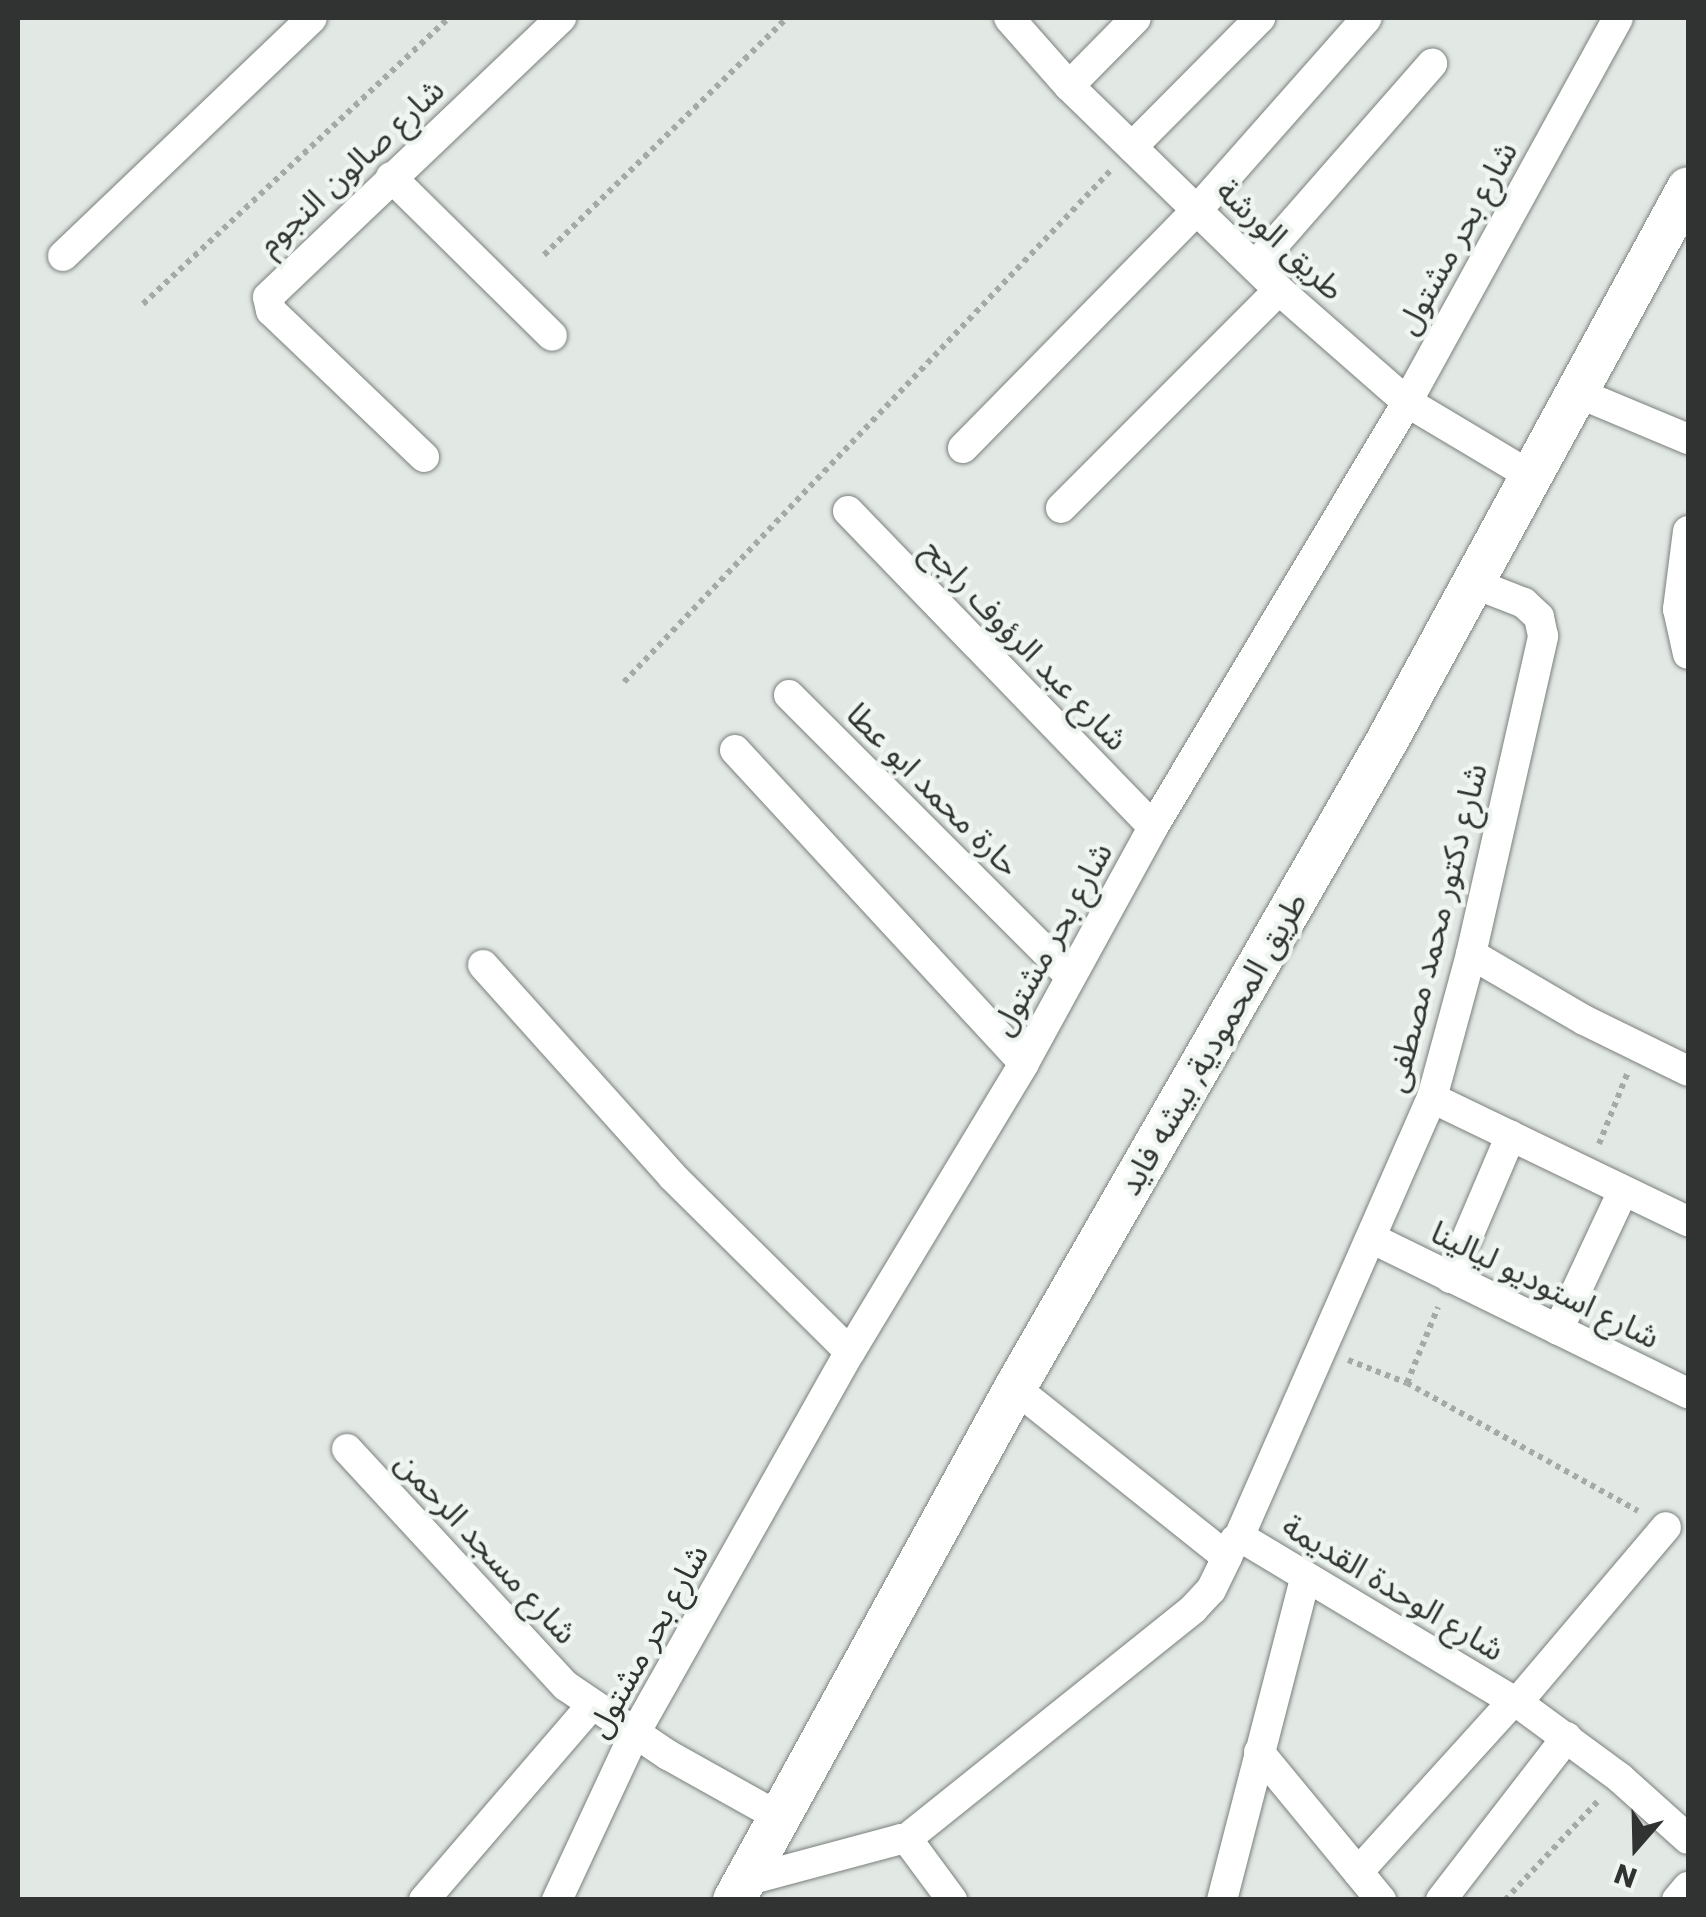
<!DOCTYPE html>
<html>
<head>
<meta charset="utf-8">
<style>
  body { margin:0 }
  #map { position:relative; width:1706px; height:1917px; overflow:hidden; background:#e2e8e4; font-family:Poppins,"Noto Sans Arabic",sans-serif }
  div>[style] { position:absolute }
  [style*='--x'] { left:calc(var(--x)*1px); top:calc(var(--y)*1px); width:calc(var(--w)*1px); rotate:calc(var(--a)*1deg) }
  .path>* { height:6px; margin-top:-3px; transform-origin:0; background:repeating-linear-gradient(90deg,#a5aaa7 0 5px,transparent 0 10px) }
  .roads { filter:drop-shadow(0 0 2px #7a807c) drop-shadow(0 0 2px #7a807c) }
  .street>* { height:30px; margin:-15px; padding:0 15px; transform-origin:15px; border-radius:15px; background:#fff }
  .secondary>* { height:42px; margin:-21px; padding:0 21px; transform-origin:21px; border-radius:21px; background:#fff }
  span { translate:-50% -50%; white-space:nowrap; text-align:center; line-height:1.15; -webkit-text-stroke:9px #eff6f1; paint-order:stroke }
  .street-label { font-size:32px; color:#303331 }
  .frame { position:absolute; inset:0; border:20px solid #303331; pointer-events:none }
  .north { position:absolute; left:1586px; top:1797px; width:100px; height:100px; -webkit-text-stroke:8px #eff6f1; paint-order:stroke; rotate:200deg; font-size:28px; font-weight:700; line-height:40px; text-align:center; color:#303331 }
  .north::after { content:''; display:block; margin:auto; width:35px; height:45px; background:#303331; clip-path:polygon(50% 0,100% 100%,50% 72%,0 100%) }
</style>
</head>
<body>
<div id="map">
  <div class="path">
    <div style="--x:544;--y:255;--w:339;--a:-44.3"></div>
    <div style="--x:143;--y:304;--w:419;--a:-43.1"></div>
    <div style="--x:624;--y:682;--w:709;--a:-46.43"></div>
    <div style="--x:1599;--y:1144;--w:78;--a:-68.1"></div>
    <div style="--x:1348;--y:1360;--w:63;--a:21.3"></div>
    <div style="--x:1407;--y:1383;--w:264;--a:29"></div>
    <div style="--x:1407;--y:1383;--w:82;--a:-67.8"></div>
    <div style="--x:1505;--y:1900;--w:136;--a:-46.8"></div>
  </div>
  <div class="roads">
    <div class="street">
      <div style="--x:1009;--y:18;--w:91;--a:48.6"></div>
      <div style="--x:1069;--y:86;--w:293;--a:44.2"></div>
      <div style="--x:1279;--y:290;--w:170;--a:41.2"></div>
      <div style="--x:1407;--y:402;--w:147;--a:30.8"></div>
      <div style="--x:1069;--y:86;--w:95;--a:-45.4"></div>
      <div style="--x:1132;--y:147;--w:182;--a:-45.2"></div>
      <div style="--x:391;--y:177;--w:226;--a:44.6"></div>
      <div style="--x:63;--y:256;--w:344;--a:-43.7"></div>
      <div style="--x:1255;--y:266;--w:269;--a:-48.8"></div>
      <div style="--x:1578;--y:393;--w:119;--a:22.7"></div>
      <div style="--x:963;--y:448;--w:334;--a:-45.5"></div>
      <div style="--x:1197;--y:210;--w:256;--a:-48.5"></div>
      <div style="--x:424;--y:457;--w:211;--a:-136.3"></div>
      <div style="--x:271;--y:311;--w:14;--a:-102"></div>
      <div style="--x:268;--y:297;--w:405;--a:-43.6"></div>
      <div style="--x:1061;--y:508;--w:308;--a:-45"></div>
      <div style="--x:848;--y:511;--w:439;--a:46"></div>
      <div style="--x:1688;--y:531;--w:79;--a:97.3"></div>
      <div style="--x:1678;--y:609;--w:46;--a:77.5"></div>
      <div style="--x:789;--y:695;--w:397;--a:45"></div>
      <div style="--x:735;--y:750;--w:426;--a:47.3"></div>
      <div style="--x:1471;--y:954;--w:131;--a:30.3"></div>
      <div style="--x:1584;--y:1020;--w:116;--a:26.1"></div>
      <div style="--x:483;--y:965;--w:283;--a:48.1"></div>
      <div style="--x:672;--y:1176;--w:250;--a:44.7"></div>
      <div style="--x:1432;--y:1098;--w:284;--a:25.7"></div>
      <div style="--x:1371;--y:1238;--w:353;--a:26.1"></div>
      <div style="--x:1450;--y:1278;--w:155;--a:-66.9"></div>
      <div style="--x:1558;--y:1330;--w:153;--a:-64.9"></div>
      <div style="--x:1015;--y:1388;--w:271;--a:38.6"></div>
      <div style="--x:1227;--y:1557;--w:19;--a:-65"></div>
      <div style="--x:1235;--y:1540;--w:7;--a:-16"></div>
      <div style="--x:1242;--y:1538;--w:313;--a:31"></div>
      <div style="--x:1510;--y:1699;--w:11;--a:-5"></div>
      <div style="--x:1521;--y:1698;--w:224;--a:-49.7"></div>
      <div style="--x:347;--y:1449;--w:323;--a:47.3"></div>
      <div style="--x:566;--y:1686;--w:123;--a:34.1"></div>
      <div style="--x:668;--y:1755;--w:127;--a:29.2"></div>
      <div style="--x:1239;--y:1537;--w:480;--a:-66.3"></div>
      <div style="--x:1432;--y:1098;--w:149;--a:-74.8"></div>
      <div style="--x:1471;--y:954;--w:326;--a:-77.2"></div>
      <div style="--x:1543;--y:636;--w:19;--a:-102"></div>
      <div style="--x:1539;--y:617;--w:21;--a:-137"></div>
      <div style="--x:1524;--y:603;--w:55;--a:-158.6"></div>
      <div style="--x:1259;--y:1752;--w:192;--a:50.5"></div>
      <div style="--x:905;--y:1840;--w:369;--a:-38.7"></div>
      <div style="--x:1193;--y:1609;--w:26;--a:-47"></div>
      <div style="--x:1211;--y:1590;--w:37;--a:-64"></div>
      <div style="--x:1358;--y:1872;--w:232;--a:-47.8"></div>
      <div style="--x:1514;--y:1700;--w:132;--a:36.3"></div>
      <div style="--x:1620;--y:1778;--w:91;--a:41.9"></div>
      <div style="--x:741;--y:1882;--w:166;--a:-15"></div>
      <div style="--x:901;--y:1839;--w:10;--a:24"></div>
      <div style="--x:910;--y:1843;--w:71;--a:53.6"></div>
      <div style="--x:424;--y:1900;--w:256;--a:-49.3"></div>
      <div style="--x:557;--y:1900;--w:184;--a:-65"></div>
      <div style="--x:635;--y:1733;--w:437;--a:-60.6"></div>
      <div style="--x:850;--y:1352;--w:337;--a:-58.9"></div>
      <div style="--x:1024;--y:1063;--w:269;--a:-61.3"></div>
      <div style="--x:1153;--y:827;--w:495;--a:-59.1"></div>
      <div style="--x:1407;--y:402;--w:438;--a:-61.2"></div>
      <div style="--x:1222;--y:1900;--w:333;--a:-75.5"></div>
      <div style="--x:1441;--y:1900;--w:206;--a:-52.3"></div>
      <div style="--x:1677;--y:1900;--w:17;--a:-50"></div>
    </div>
    <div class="secondary">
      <div style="--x:734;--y:1900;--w:584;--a:-61.24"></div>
      <div style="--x:1015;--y:1388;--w:749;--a:-60.11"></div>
      <div style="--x:1388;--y:739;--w:627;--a:-61.43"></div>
    </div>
  </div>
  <div class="street-label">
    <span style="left:351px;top:167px;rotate:-43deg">شارع صالون النجوم</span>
    <span style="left:1457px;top:238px;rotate:-61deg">شارع بحر مشتول</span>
    <span style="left:1280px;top:240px;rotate:43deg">طريق الورشة</span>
    <span style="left:1025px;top:645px;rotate:46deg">شارع عبد الرؤوف راجح</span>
    <span style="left:933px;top:790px;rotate:45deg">حارة محمد ابو عطا</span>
    <span style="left:1436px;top:928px;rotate:-76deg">شارع دكتور محمد مصطفى</span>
    <span style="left:1052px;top:939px;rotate:-61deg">شارع بحر مشتول</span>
    <span style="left:1213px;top:1044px;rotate:-60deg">طريق المحمودية, بيشه فايد</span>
    <span style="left:1545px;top:1285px;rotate:26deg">شارع استوديو ليالينا</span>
    <span style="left:486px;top:1548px;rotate:47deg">شارع مسجد الرحمن</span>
    <span style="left:1393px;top:1588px;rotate:31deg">شارع الوحدة القديمة</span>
    <span style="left:648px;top:1641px;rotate:-61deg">شارع بحر مشتول</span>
  </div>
  <div class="frame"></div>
  <div class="north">N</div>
</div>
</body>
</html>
